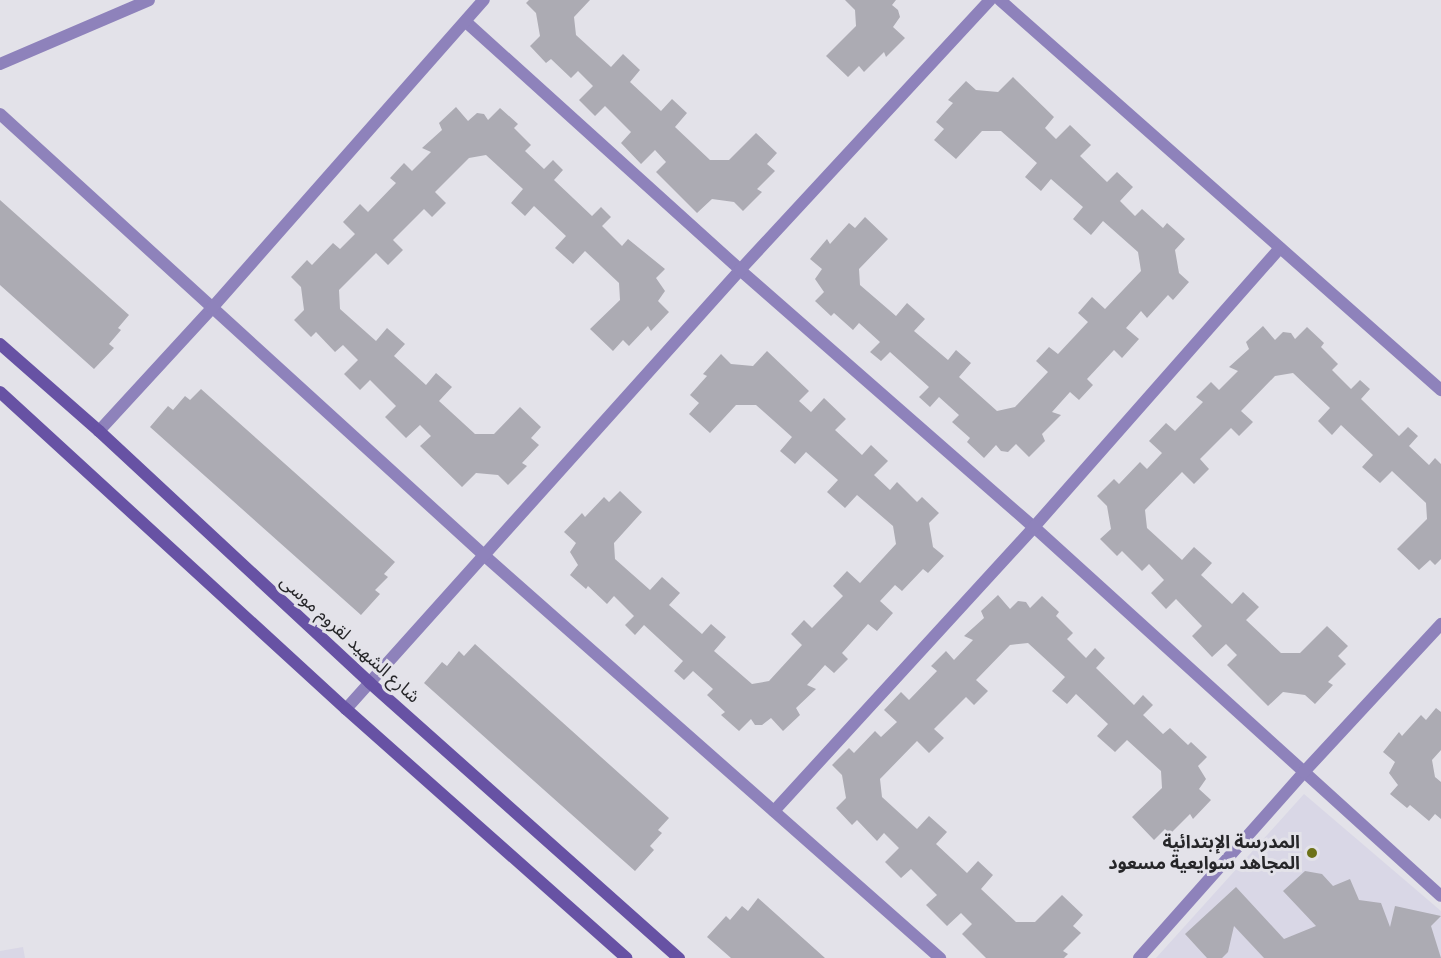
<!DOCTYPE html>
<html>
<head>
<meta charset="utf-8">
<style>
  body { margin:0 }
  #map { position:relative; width:1441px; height:958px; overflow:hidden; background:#e3e2e9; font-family:"Public Sans","Noto Sans Arabic",sans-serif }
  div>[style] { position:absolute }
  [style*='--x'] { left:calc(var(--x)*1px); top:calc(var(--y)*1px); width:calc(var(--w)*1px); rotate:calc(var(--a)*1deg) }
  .built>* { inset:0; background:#d9d7e6 }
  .building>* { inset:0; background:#acabb3 }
  .street>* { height:12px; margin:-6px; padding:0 6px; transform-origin:6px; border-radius:6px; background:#8e82bb }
  .secondary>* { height:12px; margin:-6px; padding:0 6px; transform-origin:6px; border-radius:6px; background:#6752a4 }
  .dots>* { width:16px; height:16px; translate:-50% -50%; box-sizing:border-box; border:3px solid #e3e2e9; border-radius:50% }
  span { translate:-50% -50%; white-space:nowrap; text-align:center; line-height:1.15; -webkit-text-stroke:6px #e3e2e9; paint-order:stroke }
  .street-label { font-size:18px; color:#262629 }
  .poi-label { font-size:18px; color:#262629; font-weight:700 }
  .right { translate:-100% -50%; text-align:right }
</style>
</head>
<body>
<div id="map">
  <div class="built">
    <div style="clip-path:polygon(1304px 794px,1441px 911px,1441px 958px,1156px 958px)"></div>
    <div style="clip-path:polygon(23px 947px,25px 958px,0 958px,0 951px)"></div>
  </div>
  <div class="building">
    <div style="clip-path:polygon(529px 0,590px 0,574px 17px,576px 35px,611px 67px,623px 54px,640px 70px,630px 82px,661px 111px,672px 99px,687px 113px,675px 127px,710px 160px,729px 160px,756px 133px,777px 153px,767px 164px,775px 171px,757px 189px,762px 192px,743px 211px,734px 202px,712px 199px,697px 213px,656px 172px,666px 162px,655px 150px,641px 164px,621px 143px,631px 132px,605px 106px,595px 116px,579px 100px,593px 86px,578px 71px,571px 78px,551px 59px,546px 63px,530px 46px,540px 36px,536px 13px,526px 3px)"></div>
    <div style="clip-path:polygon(845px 0,896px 0,892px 5px,898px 10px,900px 17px,893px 27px,905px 38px,886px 57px,884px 52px,864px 72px,859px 66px,848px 77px,826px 56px,856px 26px,855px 10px)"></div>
    <div style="clip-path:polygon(1013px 77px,1054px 117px,1045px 128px,1056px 139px,1070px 125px,1091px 145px,1080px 156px,1107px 182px,1117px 172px,1133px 187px,1120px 201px,1135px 216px,1142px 209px,1163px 228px,1167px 223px,1185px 239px,1175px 250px,1179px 273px,1189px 282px,1173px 300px,1168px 295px,1147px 318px,1141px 311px,1126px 328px,1139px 339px,1122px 358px,1114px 350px,1087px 379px,1093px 385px,1079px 400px,1070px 392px,1052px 412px,1061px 415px,1042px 434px,1045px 441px,1029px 457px,1016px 444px,1008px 452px,1001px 451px,996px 445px,984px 458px,967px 442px,970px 438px,952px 422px,959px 415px,939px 397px,930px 407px,919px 397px,929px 387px,890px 352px,881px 361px,870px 352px,880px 342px,859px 323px,853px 330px,834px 313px,831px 316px,815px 301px,824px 292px,815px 279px,822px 269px,810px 259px,827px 239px,830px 244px,849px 223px,855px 228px,865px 217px,888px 239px,859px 269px,860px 285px,896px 316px,907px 303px,925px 319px,914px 331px,948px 360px,956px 350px,971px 363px,959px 377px,997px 411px,1015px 407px,1048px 372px,1036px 361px,1049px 347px,1058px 354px,1088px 322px,1078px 313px,1092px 297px,1105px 309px,1141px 271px,1138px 252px,1103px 221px,1091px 235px,1073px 219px,1083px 207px,1051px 179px,1041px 191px,1025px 177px,1037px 163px,1001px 131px,982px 131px,956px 159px,934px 140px,944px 129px,936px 122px,953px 103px,948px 100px,966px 81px,976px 90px,998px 92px)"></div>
    <div style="clip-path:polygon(456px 107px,468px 121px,477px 113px,484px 114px,488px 120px,500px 108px,518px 124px,514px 128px,531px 145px,525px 151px,544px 169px,553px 160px,563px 170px,554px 180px,592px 216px,601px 207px,611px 217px,602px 226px,622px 246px,628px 239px,665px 269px,656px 278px,665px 291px,658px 301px,669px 312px,651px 331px,648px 326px,629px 346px,623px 340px,613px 351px,590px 329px,620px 300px,619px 283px,585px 251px,573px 264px,555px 248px,566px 236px,534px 206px,525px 216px,511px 203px,523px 189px,486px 155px,469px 158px,435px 192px,446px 203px,432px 217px,424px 209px,393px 240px,403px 250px,388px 265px,376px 253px,339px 290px,340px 309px,376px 341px,387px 328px,405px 344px,394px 356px,426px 385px,436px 373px,452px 387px,439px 401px,475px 434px,494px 434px,520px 407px,541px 427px,531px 438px,539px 445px,522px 463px,527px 466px,508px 485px,498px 475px,476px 473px,462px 487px,420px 446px,431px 436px,420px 425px,406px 438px,385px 417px,396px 406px,370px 380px,360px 390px,344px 374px,358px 360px,343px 345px,335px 352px,316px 332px,311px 337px,294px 320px,304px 310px,301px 287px,291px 277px,307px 260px,312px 265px,333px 243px,340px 249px,355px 234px,343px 222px,360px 204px,368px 212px,396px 183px,390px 178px,404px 163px,412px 171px,431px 152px,422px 148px,442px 130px,439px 123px)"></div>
    <div style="clip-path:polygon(0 200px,129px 315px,118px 328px,121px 330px,109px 344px,114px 348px,94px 369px,0 285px)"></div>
    <div style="clip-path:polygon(1263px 326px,1275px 340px,1283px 332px,1291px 333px,1295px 339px,1307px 327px,1324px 343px,1321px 347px,1338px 364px,1332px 370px,1351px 389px,1360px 380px,1370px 389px,1361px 399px,1399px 436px,1408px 427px,1418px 436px,1409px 446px,1429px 465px,1435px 458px,1441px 464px,1441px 559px,1435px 565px,1430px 560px,1419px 570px,1397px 549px,1427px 519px,1426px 503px,1392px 471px,1380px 483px,1362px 467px,1373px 455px,1341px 425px,1332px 435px,1318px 421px,1330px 408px,1293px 373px,1275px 376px,1241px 411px,1253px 422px,1239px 436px,1231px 428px,1200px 459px,1209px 469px,1194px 484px,1182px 472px,1145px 510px,1147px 528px,1182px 560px,1194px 547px,1212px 563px,1201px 575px,1232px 604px,1243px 592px,1259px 607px,1246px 620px,1281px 653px,1300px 653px,1327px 626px,1348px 646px,1338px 656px,1346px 664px,1328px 682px,1333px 685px,1315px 704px,1305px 695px,1283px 692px,1268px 706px,1227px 665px,1237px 655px,1226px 644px,1212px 657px,1192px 636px,1202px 626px,1176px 599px,1166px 609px,1151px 593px,1164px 580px,1149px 564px,1142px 571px,1122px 551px,1117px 556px,1100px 539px,1111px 529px,1107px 506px,1097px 496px,1114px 479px,1119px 484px,1140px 462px,1147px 469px,1162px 453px,1149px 441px,1166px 423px,1175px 431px,1203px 402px,1196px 397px,1211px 382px,1219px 390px,1238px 371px,1229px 367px,1249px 349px,1246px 342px)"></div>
    <div style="clip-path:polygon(767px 351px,809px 391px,799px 401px,811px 412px,824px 398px,846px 419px,835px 430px,862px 455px,871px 445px,888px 461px,874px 475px,890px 490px,897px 482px,917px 502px,922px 497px,939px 513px,929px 523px,933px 547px,944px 556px,928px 573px,923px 569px,902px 591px,895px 585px,880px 601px,893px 613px,877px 631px,868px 624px,842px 653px,848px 659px,834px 673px,825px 665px,807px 685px,816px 689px,796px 708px,800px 715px,783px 731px,771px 718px,762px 725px,755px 725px,751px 719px,739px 731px,721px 715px,725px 712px,707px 695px,713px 689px,693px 671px,684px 680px,674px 671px,683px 661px,644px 625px,635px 635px,625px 625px,634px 616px,614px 596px,607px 604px,588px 586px,586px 589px,570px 575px,578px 565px,570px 552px,576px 543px,564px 532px,582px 513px,585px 517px,604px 497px,609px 502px,620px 491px,642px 512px,614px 543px,615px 559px,650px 590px,662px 577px,680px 593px,669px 605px,702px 634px,711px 624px,726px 637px,714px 651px,752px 684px,769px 681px,802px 645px,791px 634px,804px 620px,812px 628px,843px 596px,833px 586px,847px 571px,860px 583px,896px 544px,893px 526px,857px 495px,845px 508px,827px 492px,838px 480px,806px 452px,795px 464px,780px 451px,792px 437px,756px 405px,736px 405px,710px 433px,689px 414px,699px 403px,690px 395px,707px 376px,703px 374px,721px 354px,731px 364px,753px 366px)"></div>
    <div style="clip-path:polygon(201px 389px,395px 562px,384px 574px,388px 577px,375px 590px,380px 594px,361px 615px,150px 427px,168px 406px,173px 410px,185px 396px,190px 400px)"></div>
    <div style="clip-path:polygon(998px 595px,1010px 609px,1018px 601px,1026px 602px,1030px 608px,1042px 596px,1059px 612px,1056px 616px,1073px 633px,1067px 639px,1086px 658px,1095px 648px,1105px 658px,1096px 668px,1134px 705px,1143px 695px,1153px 705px,1143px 715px,1163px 734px,1170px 728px,1188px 745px,1191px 742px,1207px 757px,1198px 766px,1206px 779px,1199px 789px,1211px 800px,1193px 819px,1190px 814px,1170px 834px,1165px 829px,1154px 840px,1132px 817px,1162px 788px,1161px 771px,1127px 740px,1115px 752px,1097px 736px,1108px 724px,1076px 694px,1067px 704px,1052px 691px,1065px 677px,1028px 643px,1010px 645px,976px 680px,988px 691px,974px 705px,966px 697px,934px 729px,944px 738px,929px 753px,917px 741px,880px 779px,882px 797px,917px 829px,929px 816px,947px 832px,936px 844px,967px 873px,978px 861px,993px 875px,981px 889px,1016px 922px,1035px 922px,1062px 895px,1083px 915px,1073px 926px,1081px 933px,1063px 951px,1068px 954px,1064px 958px,986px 958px,962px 934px,972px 924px,961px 913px,947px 926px,926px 905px,937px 895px,911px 869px,901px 878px,885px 862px,899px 848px,884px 833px,877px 841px,857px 820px,852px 825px,836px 808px,846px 798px,842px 775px,832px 765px,849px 748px,854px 753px,875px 731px,881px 737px,897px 722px,884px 710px,901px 692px,909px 700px,937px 671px,931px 666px,946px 651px,954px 660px,973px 640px,964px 636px,984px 618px,981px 611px)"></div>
    <div style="clip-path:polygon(475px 644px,669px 818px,658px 830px,662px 833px,650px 846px,654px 850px,635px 871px,424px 683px,442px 662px,447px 666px,459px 651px,464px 656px)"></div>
    <div style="clip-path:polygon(1436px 708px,1441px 712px,1441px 750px,1432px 760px,1435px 777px,1441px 782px,1441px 819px,1435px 814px,1429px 821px,1410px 805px,1407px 808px,1390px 794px,1398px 785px,1389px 773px,1395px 762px,1383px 752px,1399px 732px,1402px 736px,1421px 715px,1426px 720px)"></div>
    <div style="clip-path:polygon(1305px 871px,1322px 874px,1333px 886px,1350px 879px,1359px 900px,1381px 903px,1390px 927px,1395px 906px,1441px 916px,1431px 926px,1441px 958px,1264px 958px,1234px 926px,1228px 952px,1222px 958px,1207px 958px,1185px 934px,1236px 887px,1284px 939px,1316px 926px,1283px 891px)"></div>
    <div style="clip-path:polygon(758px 898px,825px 958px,731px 958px,707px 937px,726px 916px,730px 920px,742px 906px,748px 911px)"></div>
  </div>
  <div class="street">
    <div style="--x:1000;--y:0;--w:589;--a:41.49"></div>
    <div style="--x:466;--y:22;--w:370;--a:42.1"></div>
    <div style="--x:740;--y:270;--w:390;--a:41.2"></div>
    <div style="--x:1034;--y:527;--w:549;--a:42.2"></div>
    <div style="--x:0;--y:64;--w:162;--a:-23.2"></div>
    <div style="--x:0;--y:114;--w:658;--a:42.35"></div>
    <div style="--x:486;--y:557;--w:606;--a:41.45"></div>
    <div style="--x:99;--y:431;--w:167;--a:-47.4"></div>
    <div style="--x:212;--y:308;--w:411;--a:-48.6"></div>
    <div style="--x:346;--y:709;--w:590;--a:-48.09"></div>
    <div style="--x:740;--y:270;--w:368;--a:-47.2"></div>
    <div style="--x:774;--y:811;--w:385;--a:-47.5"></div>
    <div style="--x:1034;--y:527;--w:372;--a:-48.6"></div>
    <div style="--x:1139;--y:958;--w:249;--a:-48.4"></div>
    <div style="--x:1304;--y:772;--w:202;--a:-47.2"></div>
  </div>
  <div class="secondary">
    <div style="--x:0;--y:344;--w:132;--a:41.3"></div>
    <div style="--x:99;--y:431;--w:370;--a:42.9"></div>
    <div style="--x:370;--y:683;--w:414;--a:41.7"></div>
    <div style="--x:0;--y:392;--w:469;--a:42.5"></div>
    <div style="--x:346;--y:709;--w:375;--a:41.6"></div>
  </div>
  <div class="dots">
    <div style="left:1312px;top:853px;background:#6d7218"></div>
  </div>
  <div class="street-label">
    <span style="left:350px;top:639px;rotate:42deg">شارع الشهيد لقروم موسى</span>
  </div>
  <div class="poi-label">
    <span class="right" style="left:1300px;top:853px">المدرسة الإبتدائية<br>المجاهد سوايعية مسعود</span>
  </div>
</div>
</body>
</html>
